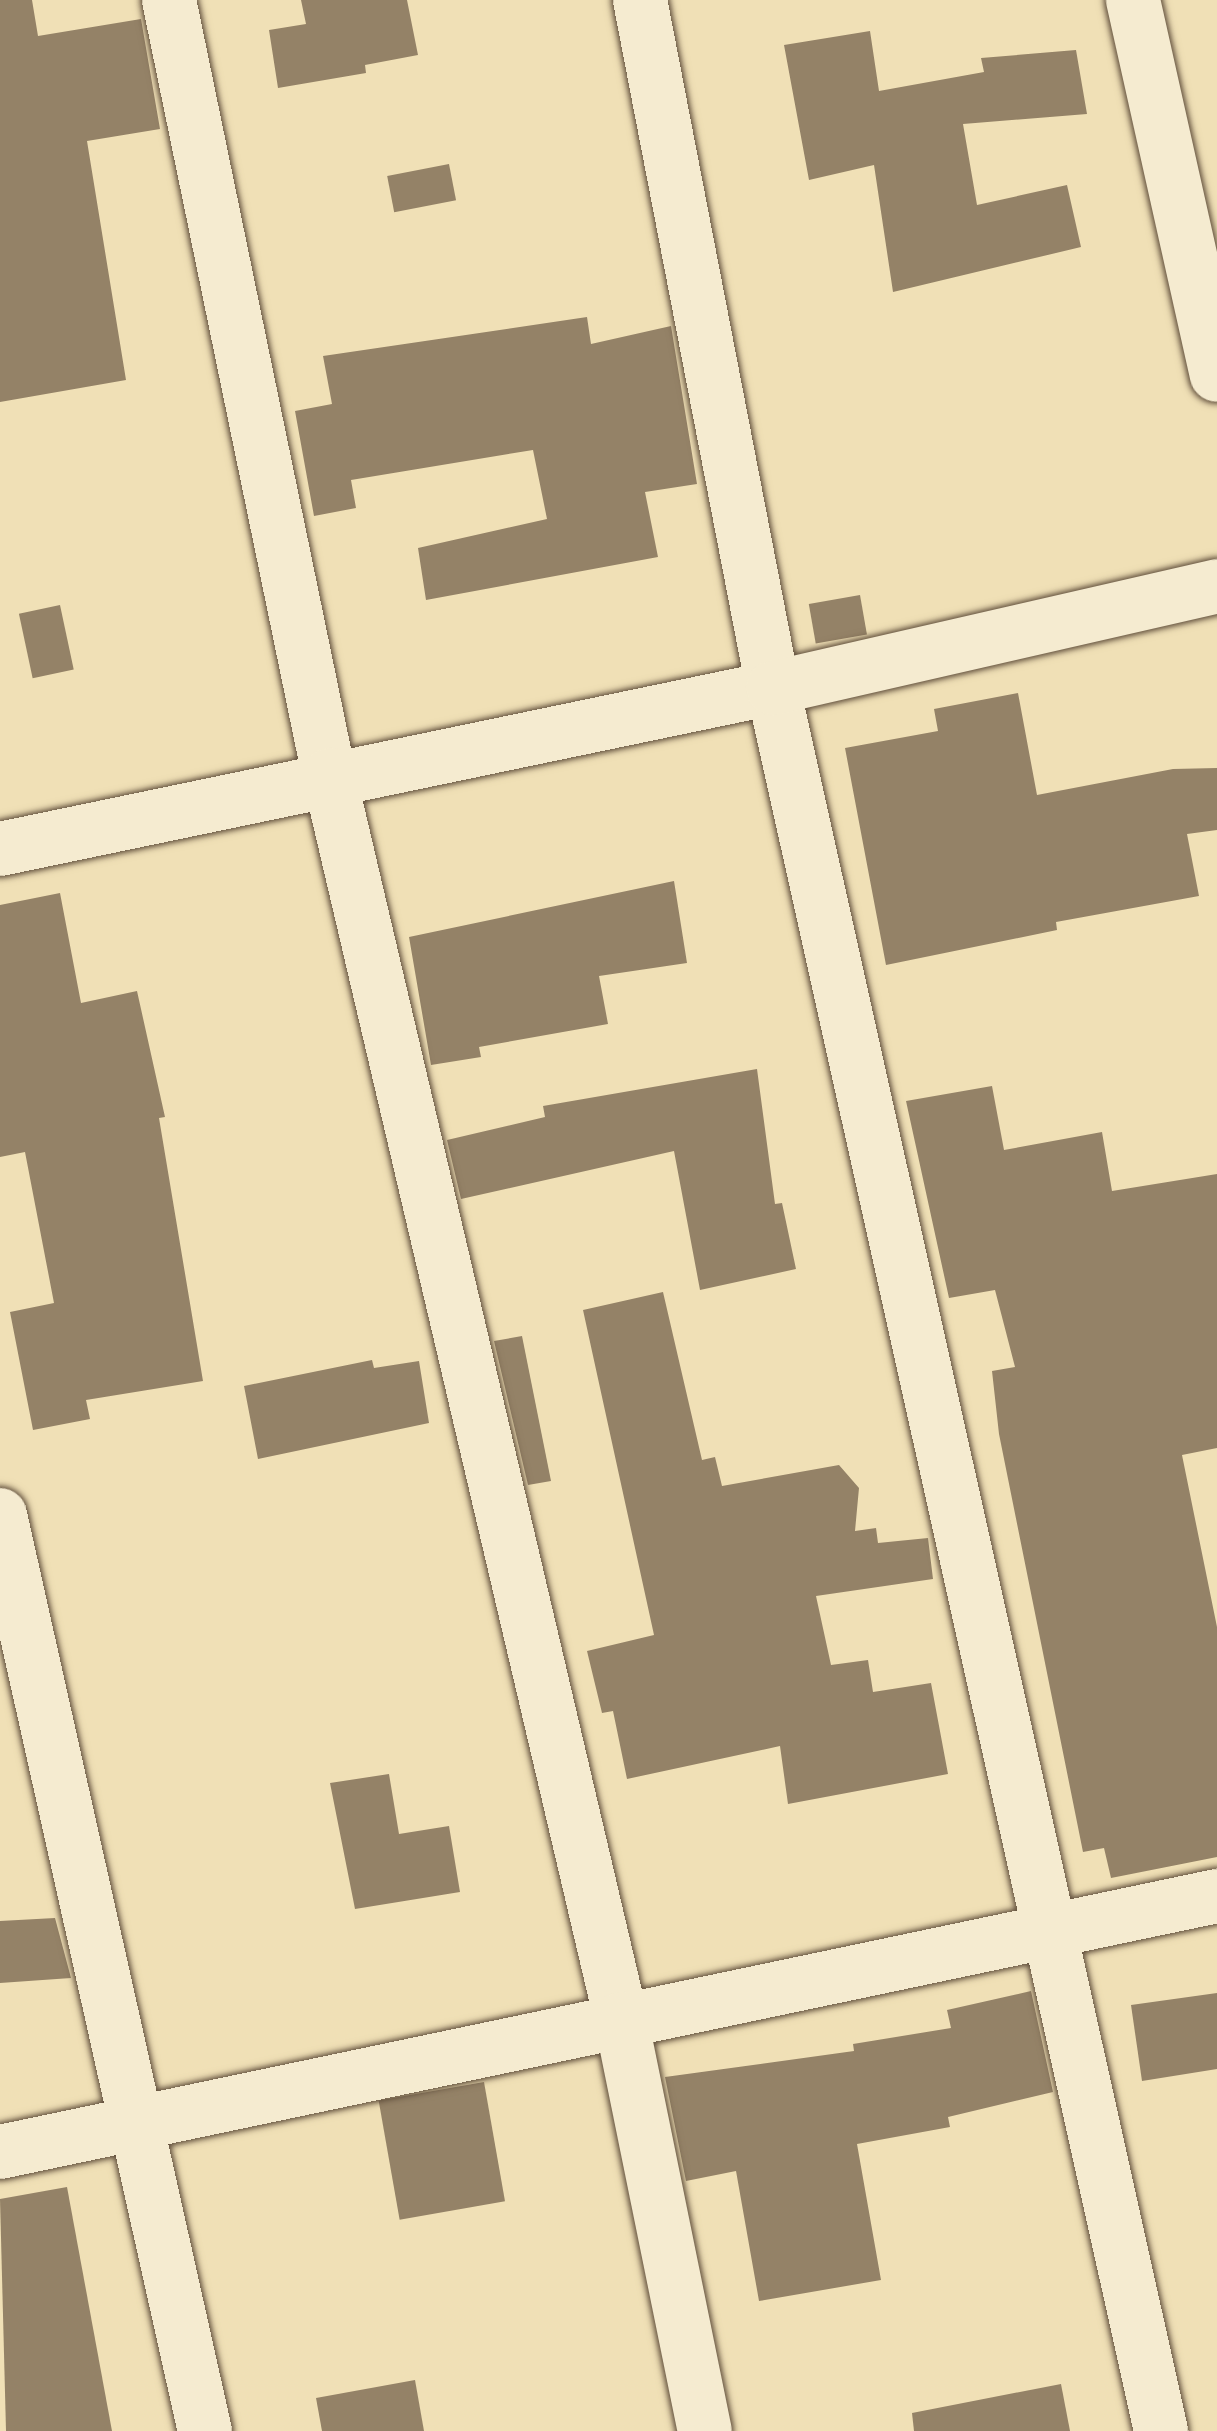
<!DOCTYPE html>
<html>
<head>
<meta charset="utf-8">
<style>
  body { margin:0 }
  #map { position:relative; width:1217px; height:2431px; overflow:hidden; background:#f0e0b6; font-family:"Libre Caslon Text",serif }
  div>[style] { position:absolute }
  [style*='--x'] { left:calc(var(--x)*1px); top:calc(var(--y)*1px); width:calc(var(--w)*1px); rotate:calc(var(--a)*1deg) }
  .building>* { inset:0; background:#948267; transform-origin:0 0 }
  .roads { filter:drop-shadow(0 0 3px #604e3b) drop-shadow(0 0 3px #604e3b) }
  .minor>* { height:54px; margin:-27px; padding:0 27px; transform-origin:27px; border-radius:27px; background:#f5ebd0 }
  span { translate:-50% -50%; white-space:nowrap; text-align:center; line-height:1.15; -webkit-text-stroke:10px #f5ebd0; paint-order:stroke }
</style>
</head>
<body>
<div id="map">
  <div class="building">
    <div style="clip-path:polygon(0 0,32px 0,38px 36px,141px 19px,160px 129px,87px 141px,126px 380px,0 402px)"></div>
    <div style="clip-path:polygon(301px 0,407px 0,418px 55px,365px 65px,366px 73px,278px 88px,269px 30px,306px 24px)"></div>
    <div style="clip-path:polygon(870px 31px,879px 91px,984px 72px,981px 58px,1076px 50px,1087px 114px,963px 124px,977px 205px,1067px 185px,1081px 247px,893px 292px,874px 165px,809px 180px,784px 45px)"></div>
    <div style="left:449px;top:164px;width:37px;height:63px;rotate:79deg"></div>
    <div style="clip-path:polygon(587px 317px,591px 344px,671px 326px,697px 484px,645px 492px,658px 557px,426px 600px,418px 548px,547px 519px,533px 450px,351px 480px,356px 508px,314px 516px,295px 411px,332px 404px,323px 356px)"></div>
    <div style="left:860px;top:595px;width:40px;height:52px;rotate:80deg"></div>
    <div style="left:60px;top:605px;width:66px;height:42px;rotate:78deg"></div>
    <div style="clip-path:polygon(1018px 693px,1037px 795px,1173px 769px,1217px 768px,1217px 830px,1187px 834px,1199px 896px,1056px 922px,1057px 930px,886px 965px,845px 748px,938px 731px,934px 709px)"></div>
    <div style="clip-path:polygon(674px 881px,687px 963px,599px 976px,608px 1024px,479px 1047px,481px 1057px,431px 1065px,409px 937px)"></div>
    <div style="clip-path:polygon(60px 893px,81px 1003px,137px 991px,165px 1117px,159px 1118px,203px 1381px,86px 1400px,90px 1419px,33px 1430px,10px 1312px,54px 1303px,25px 1152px,0 1157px,0 905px)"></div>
    <div style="clip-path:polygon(757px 1069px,775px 1204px,782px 1203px,796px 1269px,700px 1290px,674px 1151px,461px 1199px,447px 1140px,545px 1117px,543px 1106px)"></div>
    <div style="clip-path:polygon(992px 1086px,1004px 1150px,1102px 1132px,1112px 1191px,1217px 1174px,1217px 1448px,1182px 1455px,1217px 1627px,1217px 1857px,1111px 1878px,1104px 1848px,1083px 1852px,999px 1434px,992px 1371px,1015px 1367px,995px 1290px,949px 1298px,906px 1101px)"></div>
    <div style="clip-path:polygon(663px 1292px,702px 1460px,715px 1457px,722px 1486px,839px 1465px,859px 1488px,855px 1531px,876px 1528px,878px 1543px,928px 1538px,933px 1579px,816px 1596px,831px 1665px,868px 1660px,873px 1692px,931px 1683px,948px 1774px,788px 1804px,780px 1746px,627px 1779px,613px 1711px,602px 1713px,587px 1651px,654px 1635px,583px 1310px)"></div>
    <div style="clip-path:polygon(522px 1336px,551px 1481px,528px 1485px,494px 1341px)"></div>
    <div style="clip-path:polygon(372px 1360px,374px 1368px,419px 1361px,429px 1423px,258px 1459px,244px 1386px)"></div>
    <div style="clip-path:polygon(389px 1774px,399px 1834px,449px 1826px,460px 1892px,355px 1909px,330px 1783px)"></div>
    <div style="clip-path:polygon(55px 1918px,71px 1978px,0 1983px,0 1921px)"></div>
    <div style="clip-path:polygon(1031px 1991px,1053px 2092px,948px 2117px,950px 2127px,857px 2144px,881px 2280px,759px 2301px,736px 2171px,686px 2181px,665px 2077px,854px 2051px,853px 2044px,951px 2028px,947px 2010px)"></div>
    <div style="clip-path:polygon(1217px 1993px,1217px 2069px,1142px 2081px,1131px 2005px)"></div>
    <div style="left:484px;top:2082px;width:121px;height:107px;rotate:80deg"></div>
    <div style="clip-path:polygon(67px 2187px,112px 2431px,6px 2431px,0 2199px)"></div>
    <div style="clip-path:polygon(415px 2380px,424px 2431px,322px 2431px,316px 2398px)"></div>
    <div style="clip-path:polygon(1061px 2384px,1070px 2431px,914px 2431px,912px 2413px)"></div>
  </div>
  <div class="roads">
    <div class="minor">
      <div style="--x:169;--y:0;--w:791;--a:78.34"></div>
      <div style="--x:329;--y:775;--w:1278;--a:76.79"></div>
      <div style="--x:621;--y:2019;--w:420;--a:78.5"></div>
      <div style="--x:640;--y:0;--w:701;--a:79.06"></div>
      <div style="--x:773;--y:688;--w:1786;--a:77.45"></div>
      <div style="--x:1133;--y:0;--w:384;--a:77.4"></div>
      <div style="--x:0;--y:849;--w:790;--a:-11.77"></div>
      <div style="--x:773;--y:688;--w:456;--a:-12.9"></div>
      <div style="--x:0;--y:1515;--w:939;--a:77.39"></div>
      <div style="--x:0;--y:2152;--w:1244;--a:-11.88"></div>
    </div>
  </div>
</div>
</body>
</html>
